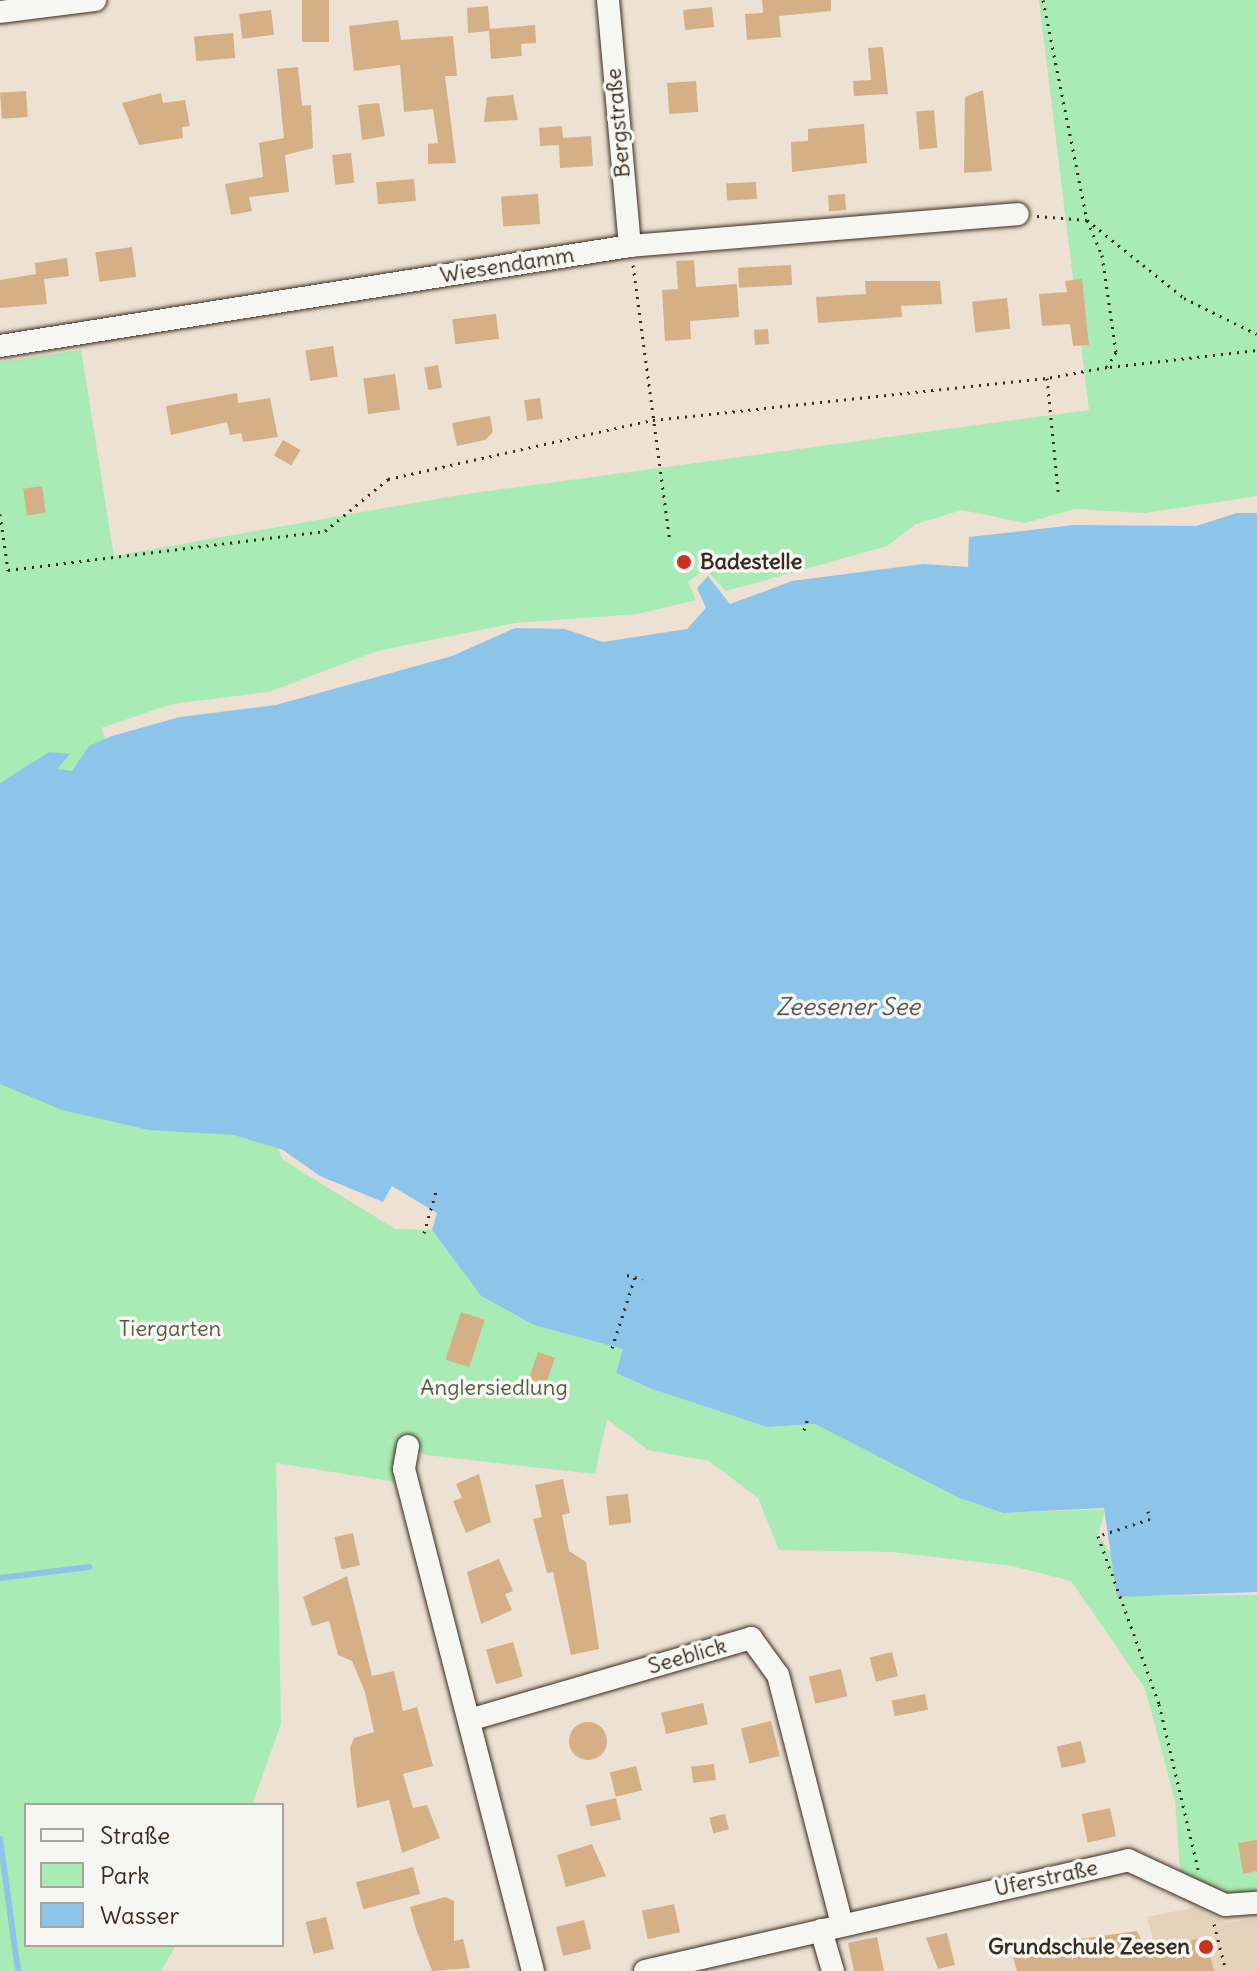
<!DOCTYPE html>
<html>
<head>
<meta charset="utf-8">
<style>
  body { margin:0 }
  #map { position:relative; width:1257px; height:1971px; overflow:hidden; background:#ece1d2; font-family:Delius,sans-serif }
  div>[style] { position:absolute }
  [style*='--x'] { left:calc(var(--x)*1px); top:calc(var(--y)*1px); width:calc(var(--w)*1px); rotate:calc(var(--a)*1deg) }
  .built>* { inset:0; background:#e5d2bc }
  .green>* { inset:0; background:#a9ebb4 }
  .water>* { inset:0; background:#8cc4ea }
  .stream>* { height:6px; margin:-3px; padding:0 3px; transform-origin:3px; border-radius:3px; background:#8cc4ea }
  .building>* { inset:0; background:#d5b087; transform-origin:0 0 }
  .round { border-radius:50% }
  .path>* { height:3px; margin-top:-1.5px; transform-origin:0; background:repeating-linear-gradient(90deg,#3b2a1e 0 2px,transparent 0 8px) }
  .roads { filter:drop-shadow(0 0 2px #3b2a1e) drop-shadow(0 0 2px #3b2a1e) }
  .minor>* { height:22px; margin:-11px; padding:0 11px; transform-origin:11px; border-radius:11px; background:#f6f6f2 }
  .dots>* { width:22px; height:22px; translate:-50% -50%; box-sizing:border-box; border:4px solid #f6f6f2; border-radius:50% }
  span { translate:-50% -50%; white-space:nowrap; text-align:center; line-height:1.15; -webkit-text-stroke:7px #f6f6f2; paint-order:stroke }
  .street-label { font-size:22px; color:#3b2a1e }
  .poi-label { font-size:22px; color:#3b2a1e; font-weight:700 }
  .left { translate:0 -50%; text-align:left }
  .right { translate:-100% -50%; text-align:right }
  .park-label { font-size:22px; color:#565a44 }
  .water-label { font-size:24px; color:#53585b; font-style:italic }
  .legend { position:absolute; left:24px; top:1803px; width:260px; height:144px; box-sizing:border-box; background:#f6f6f2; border:2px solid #aba49d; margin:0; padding:10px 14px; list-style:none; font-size:24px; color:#3b2a1e }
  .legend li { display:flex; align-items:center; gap:16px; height:40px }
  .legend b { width:40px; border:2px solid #aba49d }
</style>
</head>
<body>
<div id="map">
  <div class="built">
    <div style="clip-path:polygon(1196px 1907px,1227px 1923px,1257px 1918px,1257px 1971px,1162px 1971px,1147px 1917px)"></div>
  </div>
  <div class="green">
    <div style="clip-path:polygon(1039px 0,1257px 0,1257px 496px,1145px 513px,1075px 509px,1025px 523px,962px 510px,916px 524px,887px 546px,726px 591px,705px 569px,688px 582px,696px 600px,637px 614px,515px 623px,377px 651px,269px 692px,172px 704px,101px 728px,283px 1160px,395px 1229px,432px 1230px,481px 1296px,534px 1325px,624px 1349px,616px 1373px,652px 1389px,767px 1427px,815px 1424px,959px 1498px,1003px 1513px,1105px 1509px,1098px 1536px,1111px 1553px,1119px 1596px,1257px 1595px,1257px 1902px,1236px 1906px,1181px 1881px,1175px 1801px,1145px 1688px,1071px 1581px,1012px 1566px,892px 1552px,779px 1550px,758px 1498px,709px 1461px,648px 1450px,607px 1419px,595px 1474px,426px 1455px,403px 1444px,420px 1486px,276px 1463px,281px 1724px,252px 1805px,26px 1805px,26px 1945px,176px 1945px,161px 1971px,0 1971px,0 362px,81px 350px,114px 556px,459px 495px,1089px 410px)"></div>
  </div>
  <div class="water">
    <div style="clip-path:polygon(1237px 513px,1257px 513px,1257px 1592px,1117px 1597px,1104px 1508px,1003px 1513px,959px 1498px,815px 1424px,767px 1427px,652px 1389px,616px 1373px,623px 1349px,534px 1325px,481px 1296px,432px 1230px,437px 1213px,392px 1186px,383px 1202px,320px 1176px,283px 1150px,234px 1135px,149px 1130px,62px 1110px,0 1084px,0 783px,49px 752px,70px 754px,57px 769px,72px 771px,89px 746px,112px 736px,180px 717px,276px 705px,452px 656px,515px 628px,565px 629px,603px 642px,687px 629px,706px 608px,697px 588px,708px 576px,730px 604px,792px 581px,923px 564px,968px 567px,969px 537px,1074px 525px,1196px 526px)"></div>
  </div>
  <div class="stream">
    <div style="--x:0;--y:1578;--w:90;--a:-7"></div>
    <div style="--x:0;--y:1839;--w:133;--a:82.2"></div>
  </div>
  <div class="building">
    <div style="left:302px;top:0;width:27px;height:42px"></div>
    <div style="clip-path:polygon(762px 0,831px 0,831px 11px,779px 16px,781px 37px,747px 40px,745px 14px,763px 13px)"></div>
    <div style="clip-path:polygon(488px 6px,490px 29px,535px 25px,536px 43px,521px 44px,522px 56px,491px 59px,489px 31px,468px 33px,467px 8px)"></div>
    <div style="left:712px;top:7px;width:20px;height:29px;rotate:84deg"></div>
    <div style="left:271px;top:10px;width:25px;height:32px;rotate:83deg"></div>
    <div style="clip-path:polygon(398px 20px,401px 40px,453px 36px,457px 76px,445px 76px,456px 163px,428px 164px,428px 144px,438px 143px,433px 109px,404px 112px,400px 65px,354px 71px,349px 26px)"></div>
    <div style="left:233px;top:33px;width:25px;height:39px;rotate:85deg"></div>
    <div style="clip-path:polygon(883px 47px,888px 94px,854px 96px,853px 81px,871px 80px,868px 48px)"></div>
    <div style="clip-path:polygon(298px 67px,302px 106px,311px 105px,313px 148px,285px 155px,289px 192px,249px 197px,252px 211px,231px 215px,225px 184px,263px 177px,259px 143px,284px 138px,277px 69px)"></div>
    <div style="left:696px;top:81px;width:31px;height:29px;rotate:86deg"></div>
    <div style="clip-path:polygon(983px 90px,992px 171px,964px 173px,965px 97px)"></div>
    <div style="left:26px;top:91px;width:26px;height:26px;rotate:86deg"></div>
    <div style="clip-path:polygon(161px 93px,163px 103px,185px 100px,190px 126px,182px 127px,183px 138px,139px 145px,122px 103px)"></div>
    <div style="clip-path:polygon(513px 95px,518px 120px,484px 122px,487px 97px)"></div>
    <div style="clip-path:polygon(379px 103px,385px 136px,362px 140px,358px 105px)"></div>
    <div style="left:934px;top:110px;width:38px;height:18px;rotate:85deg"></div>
    <div style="clip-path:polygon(864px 124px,867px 163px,792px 172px,791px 142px,808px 141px,808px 129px)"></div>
    <div style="clip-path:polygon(562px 126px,563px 138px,591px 136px,593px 166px,560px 168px,559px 145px,540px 146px,539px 128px)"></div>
    <div style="left:351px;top:153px;width:30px;height:19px;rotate:84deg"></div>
    <div style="left:414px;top:179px;width:22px;height:38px;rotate:85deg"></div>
    <div style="left:756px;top:182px;width:17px;height:30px;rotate:87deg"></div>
    <div style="left:538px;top:194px;width:30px;height:37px;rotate:86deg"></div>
    <div style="left:845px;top:194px;width:16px;height:17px;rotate:86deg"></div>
    <div style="left:132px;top:247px;width:30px;height:37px;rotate:82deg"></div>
    <div style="clip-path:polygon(67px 258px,69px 276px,44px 279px,47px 304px,0 308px,0 280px,36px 274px,35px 263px)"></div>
    <div style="clip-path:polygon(694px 260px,696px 287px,737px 284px,739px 317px,690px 321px,691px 339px,665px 341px,662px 290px,678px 289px,676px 261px)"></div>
    <div style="left:791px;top:265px;width:20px;height:53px;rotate:87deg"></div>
    <div style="clip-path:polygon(1082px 279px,1089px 345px,1073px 346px,1070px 324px,1042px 326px,1039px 294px,1067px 292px,1065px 281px)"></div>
    <div style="clip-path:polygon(865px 281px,940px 281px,942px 304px,901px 306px,902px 317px,818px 323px,816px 297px,866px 294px)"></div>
    <div style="left:1007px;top:298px;width:31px;height:35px;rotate:84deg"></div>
    <div style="left:496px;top:314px;width:25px;height:44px;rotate:83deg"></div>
    <div style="left:768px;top:329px;width:15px;height:14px;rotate:86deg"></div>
    <div style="left:333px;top:346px;width:31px;height:28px;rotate:81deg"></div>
    <div style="left:438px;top:365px;width:23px;height:14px;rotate:80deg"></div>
    <div style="left:395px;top:374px;width:36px;height:32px;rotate:82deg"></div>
    <div style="clip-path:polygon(237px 393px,238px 403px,270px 398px,278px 437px,243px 442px,241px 433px,230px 435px,227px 422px,171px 435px,166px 406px)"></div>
    <div style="left:540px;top:398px;width:21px;height:16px;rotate:82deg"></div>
    <div style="clip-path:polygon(490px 416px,493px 432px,485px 440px,457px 446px,452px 423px)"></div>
    <div style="left:283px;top:440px;width:20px;height:18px;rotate:30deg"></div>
    <div style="left:42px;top:486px;width:27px;height:19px;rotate:82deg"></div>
    <div style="left:461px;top:1312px;width:25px;height:50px;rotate:18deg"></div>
    <div style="left:538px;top:1352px;width:18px;height:29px;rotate:19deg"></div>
    <div style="clip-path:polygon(479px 1474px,491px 1522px,466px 1533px,453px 1501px,462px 1498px,456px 1484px)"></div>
    <div style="clip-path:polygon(563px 1479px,570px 1513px,562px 1515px,569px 1551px,586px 1562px,599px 1649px,571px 1655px,553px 1572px,547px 1573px,533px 1519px,542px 1517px,535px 1485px)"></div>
    <div style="left:628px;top:1494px;width:29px;height:22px;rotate:84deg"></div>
    <div style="left:353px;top:1533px;width:33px;height:19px;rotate:78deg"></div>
    <div style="clip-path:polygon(499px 1559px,513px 1591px,505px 1594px,512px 1610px,481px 1624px,467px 1572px)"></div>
    <div style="clip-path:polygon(347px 1576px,372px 1676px,394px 1671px,403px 1711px,417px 1707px,433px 1766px,403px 1774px,413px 1808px,427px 1805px,440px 1838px,402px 1853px,389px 1800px,357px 1808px,350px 1748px,354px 1738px,374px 1732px,365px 1692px,352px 1661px,338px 1655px,329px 1621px,312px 1626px,303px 1597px)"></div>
    <div style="left:513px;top:1642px;width:36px;height:28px;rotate:74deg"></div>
    <div style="left:892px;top:1652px;width:25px;height:23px;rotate:76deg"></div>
    <div style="left:841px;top:1669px;width:28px;height:33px;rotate:77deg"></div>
    <div style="left:925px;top:1694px;width:16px;height:34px;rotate:79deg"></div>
    <div style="left:703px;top:1703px;width:22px;height:43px;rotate:77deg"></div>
    <div style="left:771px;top:1721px;width:36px;height:31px;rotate:76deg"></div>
    <div class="round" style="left:569px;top:1722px;width:38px;height:38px"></div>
    <div style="left:1081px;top:1741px;width:22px;height:25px;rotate:77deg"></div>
    <div style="left:714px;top:1764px;width:16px;height:23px;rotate:83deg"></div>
    <div style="left:636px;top:1766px;width:25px;height:27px;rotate:76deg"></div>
    <div style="left:616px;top:1798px;width:22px;height:31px;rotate:77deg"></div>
    <div style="left:1110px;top:1808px;width:29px;height:29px;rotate:78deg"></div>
    <div style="left:725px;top:1814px;width:16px;height:16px;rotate:76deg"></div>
    <div style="clip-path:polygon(1257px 1840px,1257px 1871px,1243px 1874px,1238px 1843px)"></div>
    <div style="clip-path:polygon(592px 1844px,606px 1876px,566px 1887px,557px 1855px)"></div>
    <div style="left:413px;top:1867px;width:28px;height:59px;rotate:75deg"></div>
    <div style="clip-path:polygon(445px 1897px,454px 1901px,454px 1941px,463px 1939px,470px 1968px,432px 1971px,416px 1929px,410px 1907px)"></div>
    <div style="left:674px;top:1904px;width:29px;height:33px;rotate:78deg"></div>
    <div style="left:326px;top:1917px;width:33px;height:21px;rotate:76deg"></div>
    <div style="left:584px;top:1920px;width:30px;height:29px;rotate:76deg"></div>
    <div style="clip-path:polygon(1137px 1931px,1147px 1952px,1205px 1937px,1214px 1971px,1017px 1971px,1013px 1957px,1049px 1948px,1052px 1959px,1084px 1950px,1081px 1939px)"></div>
    <div style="clip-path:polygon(947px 1933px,955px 1965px,938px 1969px,926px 1938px)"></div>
    <div style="clip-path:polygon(877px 1937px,884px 1971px,854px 1971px,848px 1943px)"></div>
  </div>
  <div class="path">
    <div style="--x:1043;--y:0;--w:224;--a:78.7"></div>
    <div style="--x:1087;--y:220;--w:38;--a:67"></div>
    <div style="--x:1102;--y:255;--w:98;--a:81.8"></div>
    <div style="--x:1116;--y:352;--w:17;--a:121"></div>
    <div style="--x:1107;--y:367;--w:61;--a:169.6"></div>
    <div style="--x:1047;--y:378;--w:114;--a:84.4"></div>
    <div style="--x:1037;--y:216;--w:50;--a:4.6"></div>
    <div style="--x:1087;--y:220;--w:124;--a:38.8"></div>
    <div style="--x:1184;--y:298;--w:81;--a:26.3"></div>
    <div style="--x:633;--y:265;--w:280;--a:82.4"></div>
    <div style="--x:1110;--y:367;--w:148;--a:-6.6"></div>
    <div style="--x:0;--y:514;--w:57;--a:81.9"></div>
    <div style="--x:8;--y:570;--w:319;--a:-7"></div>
    <div style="--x:325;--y:531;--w:82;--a:-39.5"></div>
    <div style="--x:388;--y:479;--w:271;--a:-12.6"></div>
    <div style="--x:653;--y:420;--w:396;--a:-6.1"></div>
    <div style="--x:424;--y:1233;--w:47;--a:-73.9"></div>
    <div style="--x:627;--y:1275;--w:16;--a:15"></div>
    <div style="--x:612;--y:1348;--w:75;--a:-72.1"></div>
    <div style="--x:804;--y:1430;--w:16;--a:-72"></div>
    <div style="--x:1148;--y:1511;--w:8;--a:76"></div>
    <div style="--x:1150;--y:1519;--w:55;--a:161.9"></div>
    <div style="--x:1098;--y:1536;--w:179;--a:70"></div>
    <div style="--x:1159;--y:1704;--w:170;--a:76.7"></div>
    <div style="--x:1214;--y:1924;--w:49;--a:75.7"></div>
  </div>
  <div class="roads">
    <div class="minor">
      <div style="--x:608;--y:0;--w:247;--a:84.9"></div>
      <div style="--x:0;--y:12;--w:96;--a:-7.2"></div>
      <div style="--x:0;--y:346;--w:638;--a:-9.02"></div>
      <div style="--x:630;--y:246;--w:389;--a:-4.7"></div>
      <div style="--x:408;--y:1446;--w:23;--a:100"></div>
      <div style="--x:404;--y:1469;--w:518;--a:75.59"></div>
      <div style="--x:469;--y:1720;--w:294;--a:-16.2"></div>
      <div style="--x:751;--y:1638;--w:46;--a:53.9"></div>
      <div style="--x:778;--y:1675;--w:257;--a:75.6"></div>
      <div style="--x:821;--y:1930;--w:43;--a:73.7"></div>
      <div style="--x:645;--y:1971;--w:496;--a:-12.9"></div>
      <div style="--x:1128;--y:1860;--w:107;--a:24.9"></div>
      <div style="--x:1225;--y:1905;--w:32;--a:-4"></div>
    </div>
  </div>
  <div class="dots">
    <div style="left:684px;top:562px;background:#c8321e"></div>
    <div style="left:1206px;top:1947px;background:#c8321e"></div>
  </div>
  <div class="street-label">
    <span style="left:618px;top:123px;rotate:-95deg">Bergstraße</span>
    <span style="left:507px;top:265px;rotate:-9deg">Wiesendamm</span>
    <span style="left:687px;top:1656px;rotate:-16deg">Seeblick</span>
    <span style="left:1046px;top:1878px;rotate:-12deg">Uferstraße</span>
  </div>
  <div class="poi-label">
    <span class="left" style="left:700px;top:562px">Badestelle</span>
    <span class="right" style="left:1190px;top:1947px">Grundschule Zeesen</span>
  </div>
  <div class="park-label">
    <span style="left:170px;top:1329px">Tiergarten</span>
    <span style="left:494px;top:1388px">Anglersiedlung</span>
  </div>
  <div class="water-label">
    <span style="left:848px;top:1007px">Zeesener See</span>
  </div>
  <ul class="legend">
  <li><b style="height:10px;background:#f6f6f2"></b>Straße</li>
  <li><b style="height:22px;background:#a9ebb4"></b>Park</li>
  <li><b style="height:22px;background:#8cc4ea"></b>Wasser</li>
  </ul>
</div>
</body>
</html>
